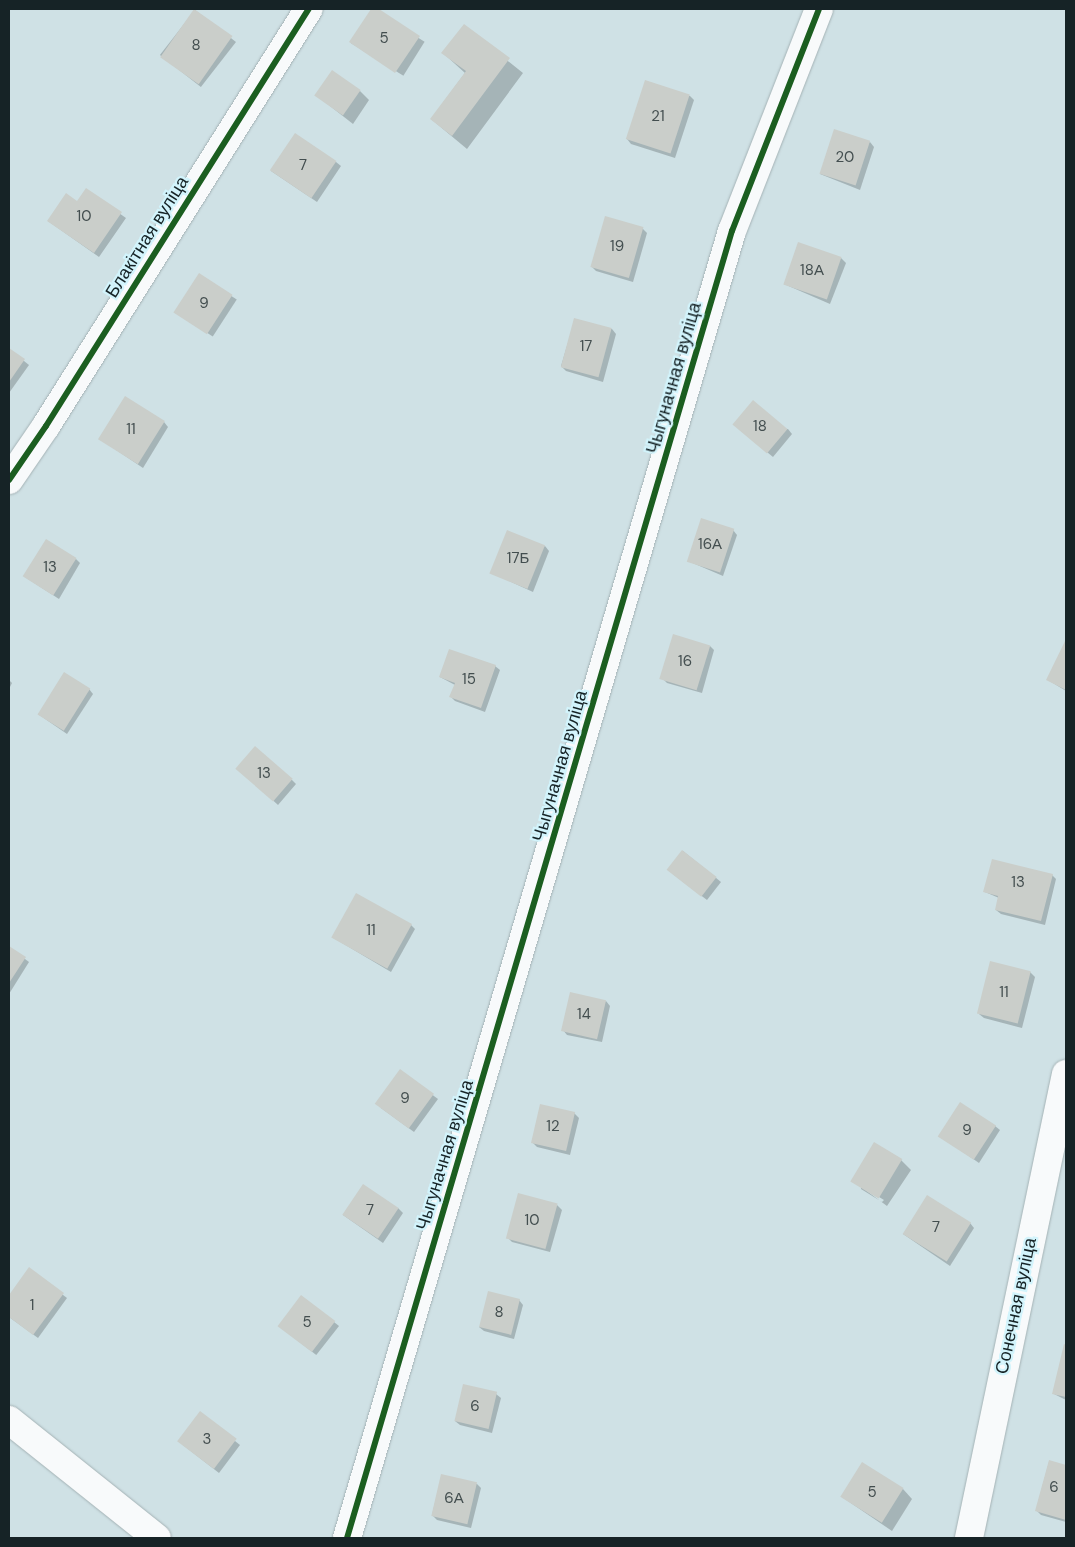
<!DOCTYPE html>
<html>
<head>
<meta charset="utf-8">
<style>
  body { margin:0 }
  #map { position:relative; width:1075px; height:1547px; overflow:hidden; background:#cfe1e5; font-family:"DM Sans",sans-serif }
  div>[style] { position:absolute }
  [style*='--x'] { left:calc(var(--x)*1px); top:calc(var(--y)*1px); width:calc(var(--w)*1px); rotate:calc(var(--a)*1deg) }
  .shadow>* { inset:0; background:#0003; transform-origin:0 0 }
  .building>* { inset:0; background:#caceca; transform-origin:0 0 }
  .roads { filter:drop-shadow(0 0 1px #a4b2b5) drop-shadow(0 0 1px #a4b2b5) }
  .minor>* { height:28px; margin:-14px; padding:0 14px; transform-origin:14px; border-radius:14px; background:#f8fafb }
  .tertiary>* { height:28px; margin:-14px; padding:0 14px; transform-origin:14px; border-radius:14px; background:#f8fafb }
  .cycleway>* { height:6px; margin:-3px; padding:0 3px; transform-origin:3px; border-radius:3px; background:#1b5e20 }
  span { translate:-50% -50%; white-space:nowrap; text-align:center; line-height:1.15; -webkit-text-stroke:4.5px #d2f4fc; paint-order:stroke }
  .number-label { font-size:15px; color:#434e4f }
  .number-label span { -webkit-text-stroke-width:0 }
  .street-label { font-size:18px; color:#162326 }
  .frame { position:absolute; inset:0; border:10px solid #162326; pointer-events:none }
</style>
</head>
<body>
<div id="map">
  <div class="shadow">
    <div style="left:372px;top:9px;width:62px;height:40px;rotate:32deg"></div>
    <div style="left:195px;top:10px;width:52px;height:57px;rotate:38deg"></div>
    <div style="clip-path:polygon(464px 26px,523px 73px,467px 149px,431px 119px,465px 73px,443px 53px)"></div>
    <div style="clip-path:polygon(646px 81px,690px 96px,694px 100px,675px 158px,631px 144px,627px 139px)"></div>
    <div style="clip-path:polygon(360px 91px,369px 100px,353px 124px,316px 95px)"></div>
    <div style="clip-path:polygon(870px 142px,874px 147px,860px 190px,820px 174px)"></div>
    <div style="clip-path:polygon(336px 162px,341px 166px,317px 202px,271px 171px)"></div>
    <div style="clip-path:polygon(86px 190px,126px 218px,99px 257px,48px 221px,78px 203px)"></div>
    <div style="clip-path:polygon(642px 228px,647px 233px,633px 282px,596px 271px,592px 267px)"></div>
    <div style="clip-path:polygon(841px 258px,846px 263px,830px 304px,784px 284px)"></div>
    <div style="left:199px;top:275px;width:45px;height:44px;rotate:33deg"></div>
    <div style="clip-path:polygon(575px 319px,612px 329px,616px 334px,603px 382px,566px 371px,561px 366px)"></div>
    <div style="clip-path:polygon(9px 349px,29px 365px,9px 393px)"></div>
    <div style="clip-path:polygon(164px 422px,168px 427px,143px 468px,100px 439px)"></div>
    <div style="clip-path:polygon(739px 429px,788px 429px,792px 434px,773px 457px)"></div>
    <div style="clip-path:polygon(733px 530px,737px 535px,723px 576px,688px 561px)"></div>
    <div style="clip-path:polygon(545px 546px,549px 551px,533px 592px,492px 573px)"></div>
    <div style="clip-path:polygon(76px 559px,80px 563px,59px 599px,25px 577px)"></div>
    <div style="clip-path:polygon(1066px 642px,1066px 691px,1048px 680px)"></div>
    <div style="clip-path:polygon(710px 646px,714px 650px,702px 693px,667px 683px,662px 678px)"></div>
    <div style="clip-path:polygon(495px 666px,500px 670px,485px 712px,455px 701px,451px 697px,455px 685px,440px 677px)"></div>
    <div style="clip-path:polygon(9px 680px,12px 683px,9px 689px)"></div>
    <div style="clip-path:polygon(89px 689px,93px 694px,67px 734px,38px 714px)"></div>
    <div style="clip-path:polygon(242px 772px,292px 780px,296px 784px,278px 805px)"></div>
    <div style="clip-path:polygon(683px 851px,721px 882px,707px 900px,673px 874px)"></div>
    <div style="clip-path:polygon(1052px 875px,1056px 879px,1045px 925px,1001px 914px,996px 910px,999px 898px,985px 892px)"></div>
    <div style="clip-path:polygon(411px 925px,415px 929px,391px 972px,332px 937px)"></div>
    <div style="clip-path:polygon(9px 947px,29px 962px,9px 994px)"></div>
    <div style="clip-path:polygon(1030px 972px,1035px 977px,1022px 1028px,984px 1018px,979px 1014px)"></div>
    <div style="clip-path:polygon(606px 1001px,610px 1006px,602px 1042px,567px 1035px,563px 1030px)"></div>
    <div style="clip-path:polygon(400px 1071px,438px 1099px,414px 1132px,381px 1108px)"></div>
    <div style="clip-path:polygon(574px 1113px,579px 1118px,570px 1155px,537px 1147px,532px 1142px)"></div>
    <div style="clip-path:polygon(995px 1126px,1000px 1130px,979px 1163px,940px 1136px)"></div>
    <div style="clip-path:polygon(evenodd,901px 1160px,911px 1170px,887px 1206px,852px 1180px,901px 1160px,861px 1186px,884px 1200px,882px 1202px,861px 1189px,861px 1186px)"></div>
    <div style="clip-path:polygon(557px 1205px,562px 1210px,550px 1252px,512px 1242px,507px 1237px)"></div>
    <div style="clip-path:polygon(398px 1208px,403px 1213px,383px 1243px,343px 1215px)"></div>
    <div style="clip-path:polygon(970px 1223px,974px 1228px,950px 1266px,903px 1234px)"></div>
    <div style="clip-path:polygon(29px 1269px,67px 1298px,38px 1338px,9px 1317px,9px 1297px)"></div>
    <div style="left:302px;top:1297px;width:47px;height:37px;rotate:38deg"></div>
    <div style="clip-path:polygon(519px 1300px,523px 1305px,514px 1339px,484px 1331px,479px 1327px)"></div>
    <div style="clip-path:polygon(1065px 1346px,1066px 1346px,1066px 1400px,1054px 1394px)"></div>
    <div style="clip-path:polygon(496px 1394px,501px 1398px,492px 1433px,460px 1425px,455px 1421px)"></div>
    <div style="clip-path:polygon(200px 1413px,240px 1445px,219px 1473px,183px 1445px)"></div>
    <div style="clip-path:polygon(1049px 1462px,1066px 1466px,1066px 1522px,1041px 1515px,1036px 1510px)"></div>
    <div style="clip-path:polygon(442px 1475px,477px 1484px,481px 1488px,471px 1528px,437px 1520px,432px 1515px)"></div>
    <div style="clip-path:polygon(903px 1489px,912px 1499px,892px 1531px,842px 1497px)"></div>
  </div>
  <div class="building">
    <div style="left:194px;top:9px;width:47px;height:59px;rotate:35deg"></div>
    <div style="clip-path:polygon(371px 9px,379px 9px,420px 36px,395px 73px,349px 42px)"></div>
    <div style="clip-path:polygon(464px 24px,510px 58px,452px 136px,430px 119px,466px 71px,441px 53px)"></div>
    <div style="left:332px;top:70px;width:35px;height:31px;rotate:35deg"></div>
    <div style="left:645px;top:80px;width:47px;height:62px;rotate:18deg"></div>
    <div style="left:834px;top:129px;width:38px;height:47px;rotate:18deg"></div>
    <div style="left:295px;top:133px;width:50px;height:45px;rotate:34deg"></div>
    <div style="clip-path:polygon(86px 188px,122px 212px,94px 253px,47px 221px,66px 193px,77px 201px)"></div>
    <div style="left:605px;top:216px;width:40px;height:53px;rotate:16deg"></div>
    <div style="left:798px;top:242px;width:46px;height:45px;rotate:19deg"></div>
    <div style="left:199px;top:273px;width:40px;height:47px;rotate:33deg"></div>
    <div style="left:574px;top:318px;width:39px;height:51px;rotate:15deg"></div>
    <div style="clip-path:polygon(9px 348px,25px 359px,9px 382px)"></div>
    <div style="left:125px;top:396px;width:47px;height:51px;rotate:32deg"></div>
    <div style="left:753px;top:400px;width:45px;height:32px;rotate:40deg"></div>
    <div style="left:701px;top:518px;width:35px;height:46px;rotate:18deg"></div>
    <div style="left:507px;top:530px;width:41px;height:47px;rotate:22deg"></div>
    <div style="left:46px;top:539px;width:36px;height:44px;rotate:32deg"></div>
    <div style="left:673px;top:634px;width:39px;height:47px;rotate:17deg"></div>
    <div style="clip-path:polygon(1066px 639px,1066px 690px,1046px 680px)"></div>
    <div style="clip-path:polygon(449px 649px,496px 665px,481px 708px,449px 697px,455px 683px,439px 677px)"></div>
    <div style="left:64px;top:672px;width:31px;height:50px;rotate:32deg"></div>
    <div style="left:255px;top:746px;width:50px;height:30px;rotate:41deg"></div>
    <div style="left:682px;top:850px;width:44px;height:25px;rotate:38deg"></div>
    <div style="clip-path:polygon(992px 859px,1053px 874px,1041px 921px,995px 910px,998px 896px,983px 892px)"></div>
    <div style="left:356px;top:893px;width:64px;height:51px;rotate:29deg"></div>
    <div style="clip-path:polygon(9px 946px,26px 957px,9px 983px)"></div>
    <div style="left:990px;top:961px;width:42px;height:54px;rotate:14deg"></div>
    <div style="left:570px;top:992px;width:37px;height:40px;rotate:13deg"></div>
    <div style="left:400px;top:1069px;width:42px;height:43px;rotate:36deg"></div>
    <div style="left:960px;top:1102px;width:43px;height:41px;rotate:33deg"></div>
    <div style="left:540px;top:1104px;width:36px;height:40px;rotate:13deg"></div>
    <div style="left:874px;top:1142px;width:33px;height:46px;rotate:31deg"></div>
    <div style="left:363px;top:1184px;width:43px;height:37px;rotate:34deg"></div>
    <div style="left:518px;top:1193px;width:41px;height:47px;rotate:15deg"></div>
    <div style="left:927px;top:1195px;width:52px;height:46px;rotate:32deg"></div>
    <div style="clip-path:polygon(29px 1267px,64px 1293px,33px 1335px,9px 1317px,9px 1295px)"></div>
    <div style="left:488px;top:1291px;width:33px;height:37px;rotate:14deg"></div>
    <div style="left:301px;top:1295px;width:43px;height:39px;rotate:37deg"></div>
    <div style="clip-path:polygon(1064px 1344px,1066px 1345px,1066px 1397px,1052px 1394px)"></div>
    <div style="left:463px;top:1384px;width:35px;height:38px;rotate:13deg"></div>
    <div style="left:200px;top:1411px;width:46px;height:38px;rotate:37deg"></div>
    <div style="clip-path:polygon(1049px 1460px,1066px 1465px,1066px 1520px,1035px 1511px)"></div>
    <div style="left:862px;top:1462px;width:49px;height:41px;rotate:32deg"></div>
    <div style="left:441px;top:1474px;width:37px;height:43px;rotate:13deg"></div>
  </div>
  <div class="roads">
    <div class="minor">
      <div style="--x:9;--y:480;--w:65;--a:-55.6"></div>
      <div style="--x:46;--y:426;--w:493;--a:-57.8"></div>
      <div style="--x:347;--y:1538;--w:1363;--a:-73.59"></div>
      <div style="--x:732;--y:231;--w:238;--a:-68.6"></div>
      <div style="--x:969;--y:1538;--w:474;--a:-78.2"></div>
    </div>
    <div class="tertiary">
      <div style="--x:9;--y:1420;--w:189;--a:38.6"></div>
    </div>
  </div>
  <div class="cycleway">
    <div style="--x:9;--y:480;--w:65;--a:-55.6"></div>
    <div style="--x:46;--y:426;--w:493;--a:-57.8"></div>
    <div style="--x:347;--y:1538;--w:1363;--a:-73.59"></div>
    <div style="--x:732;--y:231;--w:238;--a:-68.6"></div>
  </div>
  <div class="number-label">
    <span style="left:384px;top:39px">5</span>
    <span style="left:196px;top:46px">8</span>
    <span style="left:658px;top:117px">21</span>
    <span style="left:845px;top:158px">20</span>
    <span style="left:303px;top:166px">7</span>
    <span style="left:84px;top:217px">10</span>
    <span style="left:617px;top:247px">19</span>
    <span style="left:812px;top:271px">18А</span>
    <span style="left:204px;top:304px">9</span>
    <span style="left:586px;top:347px">17</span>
    <span style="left:760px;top:427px">18</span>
    <span style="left:131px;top:430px">11</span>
    <span style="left:710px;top:545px">16А</span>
    <span style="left:518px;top:559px">17Б</span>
    <span style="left:50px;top:568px">13</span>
    <span style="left:685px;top:662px">16</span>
    <span style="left:469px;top:680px">15</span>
    <span style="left:264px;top:774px">13</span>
    <span style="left:1018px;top:883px">13</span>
    <span style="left:371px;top:931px">11</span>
    <span style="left:1004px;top:993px">11</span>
    <span style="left:584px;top:1015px">14</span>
    <span style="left:405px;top:1099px">9</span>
    <span style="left:553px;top:1127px">12</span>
    <span style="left:967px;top:1131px">9</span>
    <span style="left:370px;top:1211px">7</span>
    <span style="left:532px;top:1221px">10</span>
    <span style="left:936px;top:1228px">7</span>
    <span style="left:32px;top:1306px">1</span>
    <span style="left:499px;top:1313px">8</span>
    <span style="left:307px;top:1323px">5</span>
    <span style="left:475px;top:1407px">6</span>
    <span style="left:207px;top:1440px">3</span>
    <span style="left:1054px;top:1488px">6</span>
    <span style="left:872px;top:1493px">5</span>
    <span style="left:454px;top:1499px">6А</span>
  </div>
  <div class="street-label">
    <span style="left:147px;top:237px;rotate:-58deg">Блакітная вуліца</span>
    <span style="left:674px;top:378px;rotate:-74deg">Чыгуначная вуліца</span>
    <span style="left:560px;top:766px;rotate:-74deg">Чыгуначная вуліца</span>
    <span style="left:445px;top:1155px;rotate:-73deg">Чыгуначная вуліца</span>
    <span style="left:1016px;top:1306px;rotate:-78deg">Сонечная вуліца</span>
  </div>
  <div class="frame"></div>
</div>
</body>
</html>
